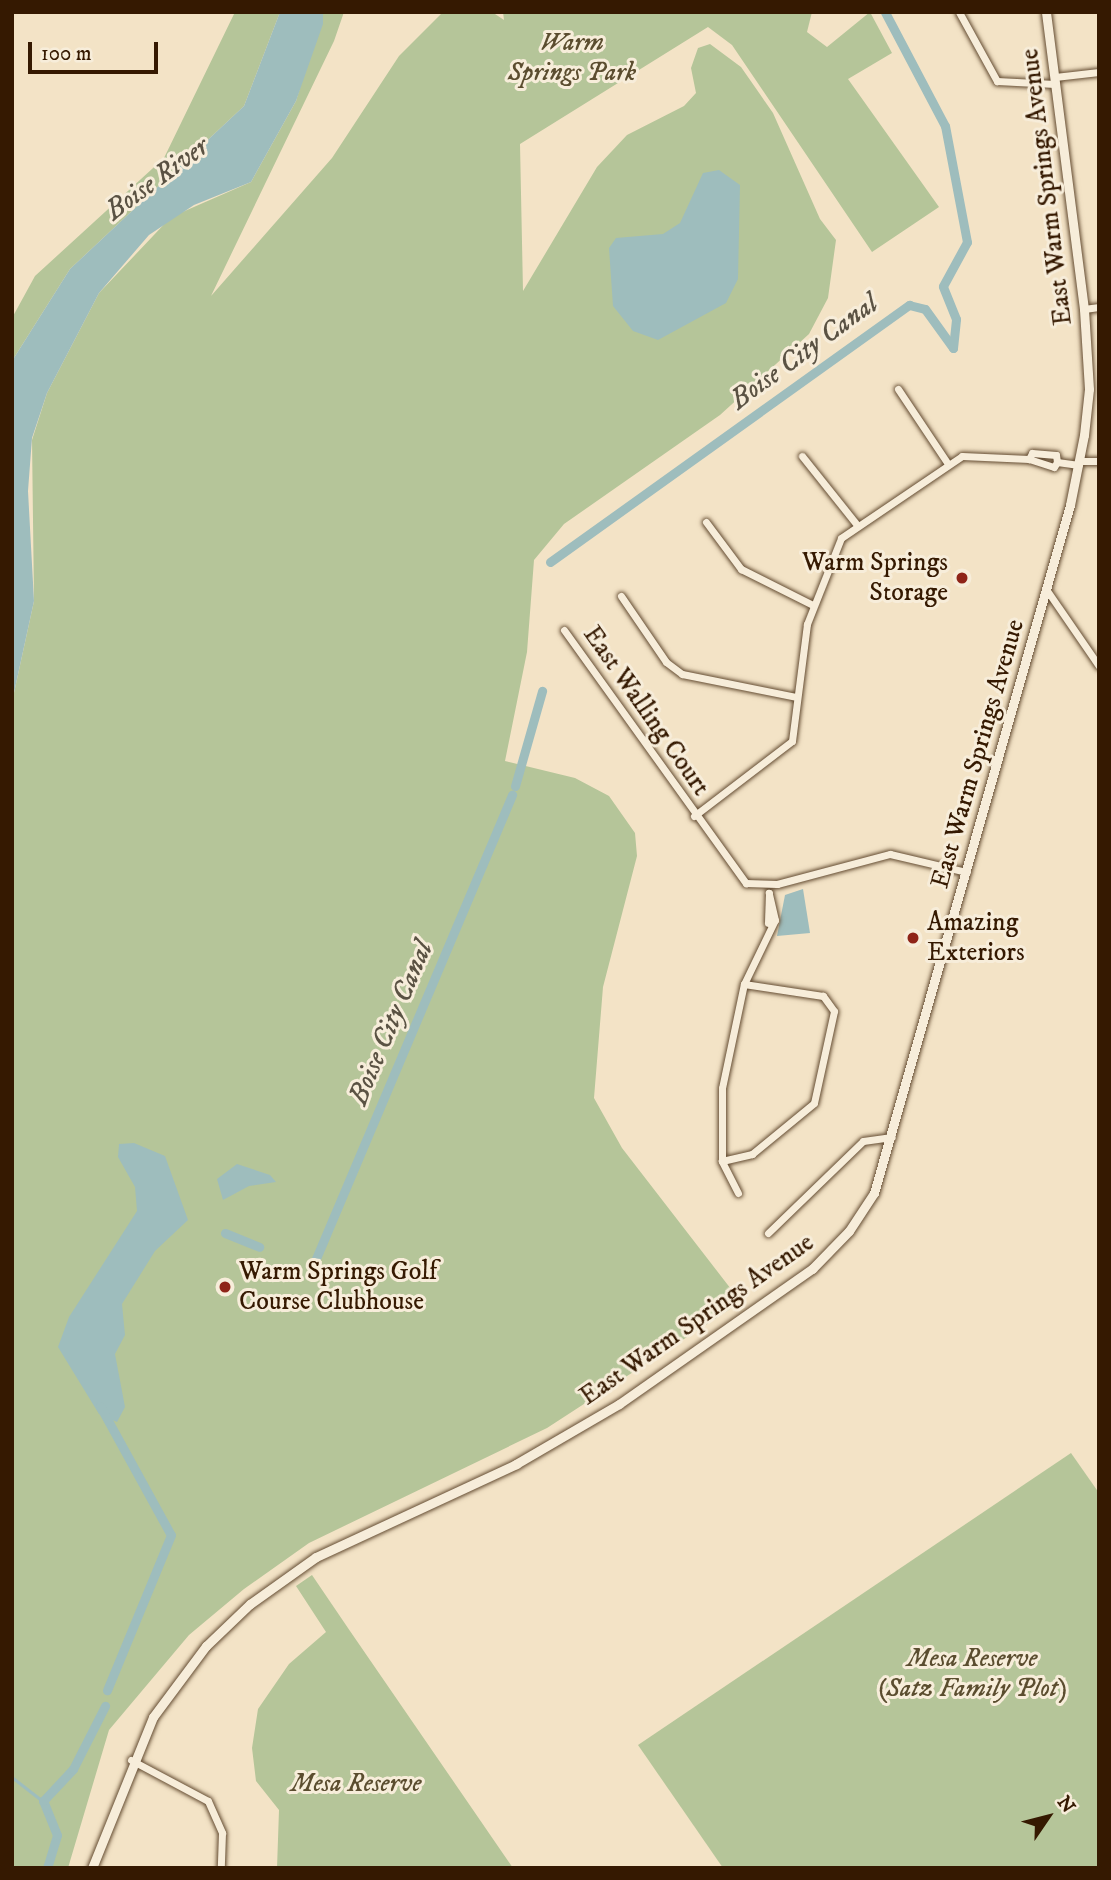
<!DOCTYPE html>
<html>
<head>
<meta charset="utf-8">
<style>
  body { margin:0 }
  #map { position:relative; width:1111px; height:1880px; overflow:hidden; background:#f3e3c6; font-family:"IM FELL DW Pica",serif }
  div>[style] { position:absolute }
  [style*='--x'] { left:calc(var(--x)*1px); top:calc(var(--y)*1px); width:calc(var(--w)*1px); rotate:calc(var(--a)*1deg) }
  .green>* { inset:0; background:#b5c599 }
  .water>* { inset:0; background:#9ebdbd }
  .stream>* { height:2.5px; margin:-1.25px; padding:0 1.25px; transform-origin:1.25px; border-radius:1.25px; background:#9ebdbd }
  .canal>* { height:9px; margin:-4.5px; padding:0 4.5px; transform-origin:4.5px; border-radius:4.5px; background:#9ebdbd }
  .roads { filter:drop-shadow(0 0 2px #644c32) drop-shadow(0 0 2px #644c32) }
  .minor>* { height:7px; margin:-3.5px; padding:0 3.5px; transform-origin:3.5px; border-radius:3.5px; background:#f7edda }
  .tertiary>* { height:9px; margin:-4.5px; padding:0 4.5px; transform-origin:4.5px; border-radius:4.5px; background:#f7edda }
  .dots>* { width:19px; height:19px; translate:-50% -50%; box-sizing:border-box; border:4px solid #f7edda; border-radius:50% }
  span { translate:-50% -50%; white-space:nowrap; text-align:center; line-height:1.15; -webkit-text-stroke:6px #f7edda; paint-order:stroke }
  .park-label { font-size:26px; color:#5b4d2f; font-style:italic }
  .street-label { font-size:26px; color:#351901 }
  .poi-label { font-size:26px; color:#351901 }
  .right { translate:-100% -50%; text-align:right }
  .left { translate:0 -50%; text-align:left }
  .water-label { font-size:28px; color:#5a5243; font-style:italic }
  .frame { position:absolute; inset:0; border:14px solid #351901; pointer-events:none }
  .north { position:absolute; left:1013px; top:1782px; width:70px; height:70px; -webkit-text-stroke:5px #f7edda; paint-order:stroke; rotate:55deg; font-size:19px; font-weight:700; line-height:28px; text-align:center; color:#351901 }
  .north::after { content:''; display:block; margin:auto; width:24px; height:32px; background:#351901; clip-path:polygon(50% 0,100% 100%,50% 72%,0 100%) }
  .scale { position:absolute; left:28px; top:42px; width:130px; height:32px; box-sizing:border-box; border:4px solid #351901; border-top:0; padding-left:9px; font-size:21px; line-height:24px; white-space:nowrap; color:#351901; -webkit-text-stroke:5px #f7edda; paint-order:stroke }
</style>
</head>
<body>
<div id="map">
  <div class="green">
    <div style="clip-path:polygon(235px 12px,280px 12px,244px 106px,70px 269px,12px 361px,12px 318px,35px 276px,164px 158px)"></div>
    <div style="clip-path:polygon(323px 12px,344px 12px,334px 41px,211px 296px,332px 158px,399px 56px,443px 12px,492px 12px,504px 20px,503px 12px,812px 12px,807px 32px,827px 47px,870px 12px,892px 53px,848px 79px,939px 207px,872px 252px,732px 45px,708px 27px,520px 144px,523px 291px,597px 167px,627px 135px,684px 106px,696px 93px,691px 68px,698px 48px,710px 44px,741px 67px,773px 113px,820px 219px,836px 240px,828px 298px,809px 334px,720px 415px,564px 524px,534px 560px,527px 652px,505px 761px,575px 778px,609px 796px,635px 833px,637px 856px,603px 987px,594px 1098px,622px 1148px,741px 1302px,547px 1428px,309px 1543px,244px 1589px,189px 1635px,109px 1730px,68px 1868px,12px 1868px,12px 702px,34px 601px,32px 440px,47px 393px,99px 293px,171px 217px,251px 182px,296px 101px)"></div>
    <div style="clip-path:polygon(1071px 1453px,1099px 1493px,1099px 1868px,723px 1868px,638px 1745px)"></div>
    <div style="clip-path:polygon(312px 1575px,350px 1631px,513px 1868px,277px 1868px,279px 1810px,256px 1781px,252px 1748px,258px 1709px,289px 1664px,326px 1632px,296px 1586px)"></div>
  </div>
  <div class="water">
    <div style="clip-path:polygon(280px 12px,323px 12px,323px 24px,296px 101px,251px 182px,194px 205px,149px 235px,99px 293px,47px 393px,32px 438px,28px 491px,34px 601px,12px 702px,12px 361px,70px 269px,244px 106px)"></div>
    <div style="clip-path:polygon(719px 170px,740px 185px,738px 279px,726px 303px,658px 340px,633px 331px,613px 306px,609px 248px,616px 238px,663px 234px,680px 223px,703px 173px)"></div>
    <div style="clip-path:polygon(803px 889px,810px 933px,777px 936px,785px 895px)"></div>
    <div style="clip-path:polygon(134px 1143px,165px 1156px,188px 1220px,155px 1251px,122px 1304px,125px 1335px,115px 1354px,125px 1407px,117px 1422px,99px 1414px,58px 1347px,69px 1317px,137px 1211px,135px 1187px,118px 1157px,119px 1144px)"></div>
    <div style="clip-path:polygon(237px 1164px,270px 1175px,276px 1182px,249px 1186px,223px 1200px,217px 1179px)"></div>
  </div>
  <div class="stream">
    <div style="--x:12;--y:1777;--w:39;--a:38"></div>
  </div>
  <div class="canal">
    <div style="--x:550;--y:562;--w:442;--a:-35.6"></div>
    <div style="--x:909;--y:305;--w:16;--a:14"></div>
    <div style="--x:925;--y:309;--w:48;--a:54.3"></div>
    <div style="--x:953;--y:348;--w:29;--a:-84"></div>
    <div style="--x:956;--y:319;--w:35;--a:-112"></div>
    <div style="--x:943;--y:286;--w:50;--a:-61.4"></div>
    <div style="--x:967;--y:242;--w:118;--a:-100.7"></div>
    <div style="--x:945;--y:126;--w:129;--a:-117.8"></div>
    <div style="--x:515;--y:786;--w:99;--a:-74.1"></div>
    <div style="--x:225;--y:1233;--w:37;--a:22"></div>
    <div style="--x:312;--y:1268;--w:514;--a:-67.08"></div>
    <div style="--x:100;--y:1406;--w:147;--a:61.2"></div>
    <div style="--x:171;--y:1535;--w:168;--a:112.4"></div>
    <div style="--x:47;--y:1868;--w:34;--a:-73"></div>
    <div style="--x:57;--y:1835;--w:37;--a:-112"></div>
    <div style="--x:43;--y:1801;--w:44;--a:-46.8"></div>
    <div style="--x:73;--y:1769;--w:71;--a:-63.1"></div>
  </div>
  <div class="roads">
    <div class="minor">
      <div style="--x:959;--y:12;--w:79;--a:61.2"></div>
      <div style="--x:997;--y:81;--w:58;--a:3"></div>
      <div style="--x:1055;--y:77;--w:44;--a:-6.5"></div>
      <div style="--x:1084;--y:309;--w:15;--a:-8"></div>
      <div style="--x:898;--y:389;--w:90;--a:56.3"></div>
      <div style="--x:802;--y:456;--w:88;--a:51.4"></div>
      <div style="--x:1079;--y:461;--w:20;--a:0"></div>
      <div style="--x:1057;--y:462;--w:7;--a:-98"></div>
      <div style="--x:1056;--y:455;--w:24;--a:-175"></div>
      <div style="--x:1032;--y:453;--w:7;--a:117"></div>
      <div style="--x:1029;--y:459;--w:26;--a:18"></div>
      <div style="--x:1054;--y:467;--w:6;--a:-59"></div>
      <div style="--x:1057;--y:462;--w:22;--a:8"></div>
      <div style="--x:706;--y:522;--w:59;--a:53.3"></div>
      <div style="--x:741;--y:569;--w:80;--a:26.6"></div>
      <div style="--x:1046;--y:589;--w:93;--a:55.5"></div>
      <div style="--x:621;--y:596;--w:80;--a:55.7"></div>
      <div style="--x:666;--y:662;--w:20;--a:37"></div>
      <div style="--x:682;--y:674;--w:116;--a:11.4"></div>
      <div style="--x:564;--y:630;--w:312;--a:54.3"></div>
      <div style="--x:746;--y:883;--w:31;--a:2"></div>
      <div style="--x:777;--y:884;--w:117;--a:-14.9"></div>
      <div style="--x:890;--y:854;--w:79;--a:13.2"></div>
      <div style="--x:694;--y:816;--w:123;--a:-37.4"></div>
      <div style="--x:792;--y:741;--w:118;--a:-82.7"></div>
      <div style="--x:807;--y:624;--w:92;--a:-68.4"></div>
      <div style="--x:841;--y:538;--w:146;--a:-34.1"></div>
      <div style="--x:962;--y:456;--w:67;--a:2.6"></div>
      <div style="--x:722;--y:1161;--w:31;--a:-13"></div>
      <div style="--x:752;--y:1154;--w:80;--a:-39.4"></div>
      <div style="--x:814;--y:1103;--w:94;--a:-77.7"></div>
      <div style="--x:834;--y:1011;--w:19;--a:-126"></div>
      <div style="--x:823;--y:996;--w:80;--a:-171.4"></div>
      <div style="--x:738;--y:1193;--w:36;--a:-117"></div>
      <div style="--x:722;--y:1161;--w:73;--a:-90"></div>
      <div style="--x:722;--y:1088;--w:106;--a:-78.1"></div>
      <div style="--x:744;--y:984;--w:71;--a:-64.2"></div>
      <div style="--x:775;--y:920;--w:28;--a:-103"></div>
      <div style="--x:769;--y:893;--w:30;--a:92"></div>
      <div style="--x:768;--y:1233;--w:132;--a:-44.1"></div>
      <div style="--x:863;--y:1141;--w:29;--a:-8"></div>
      <div style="--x:131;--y:1760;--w:87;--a:28"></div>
      <div style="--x:208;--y:1801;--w:35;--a:66"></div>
      <div style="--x:222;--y:1833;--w:35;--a:92"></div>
    </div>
    <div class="tertiary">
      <div style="--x:92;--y:1868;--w:163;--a:-68"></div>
      <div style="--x:153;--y:1717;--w:89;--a:-53.3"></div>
      <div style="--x:206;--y:1646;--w:61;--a:-43.7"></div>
      <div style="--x:250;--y:1604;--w:81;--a:-35.5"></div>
      <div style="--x:316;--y:1557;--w:221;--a:-24.9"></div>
      <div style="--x:516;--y:1464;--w:119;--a:-30.2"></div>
      <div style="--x:619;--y:1404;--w:236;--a:-35"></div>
      <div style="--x:812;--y:1269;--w:53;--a:-45.8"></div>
      <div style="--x:849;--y:1231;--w:45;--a:-56.7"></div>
      <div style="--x:874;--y:1193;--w:715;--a:-74.1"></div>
      <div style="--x:1070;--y:505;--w:71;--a:-78.7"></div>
      <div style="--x:1084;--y:435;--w:46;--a:-83.8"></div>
      <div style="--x:1089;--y:389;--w:80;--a:-93.6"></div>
      <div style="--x:1084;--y:309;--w:299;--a:-97.3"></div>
    </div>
  </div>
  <div class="dots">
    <div style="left:962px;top:578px;background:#8f2418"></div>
    <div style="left:913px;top:938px;background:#8f2418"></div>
    <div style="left:225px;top:1287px;background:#8f2418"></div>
  </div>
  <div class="park-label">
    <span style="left:572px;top:58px">Warm<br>Springs Park</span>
    <span style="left:972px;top:1674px">Mesa Reserve<br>(Satz Family Plot)</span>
    <span style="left:356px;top:1784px">Mesa Reserve</span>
  </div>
  <div class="street-label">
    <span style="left:1047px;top:187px;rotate:-97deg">East Warm Springs Avenue</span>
    <span style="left:646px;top:711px;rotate:55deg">East Walling Court</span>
    <span style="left:978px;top:754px;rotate:-74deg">East Warm Springs Avenue</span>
    <span style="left:697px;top:1320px;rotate:-35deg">East Warm Springs Avenue</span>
  </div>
  <div class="poi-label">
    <span class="right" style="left:948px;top:578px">Warm Springs<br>Storage</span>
    <span class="left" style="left:927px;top:938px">Amazing<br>Exteriors</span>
    <span class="left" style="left:239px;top:1287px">Warm Springs Golf<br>Course Clubhouse</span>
  </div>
  <div class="water-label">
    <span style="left:157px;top:179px;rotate:-36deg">Boise River</span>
    <span style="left:804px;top:352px;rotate:-36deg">Boise City Canal</span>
    <span style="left:391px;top:1023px;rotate:-67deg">Boise City Canal</span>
  </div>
  <div class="frame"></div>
  <div class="north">N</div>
  <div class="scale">100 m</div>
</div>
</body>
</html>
